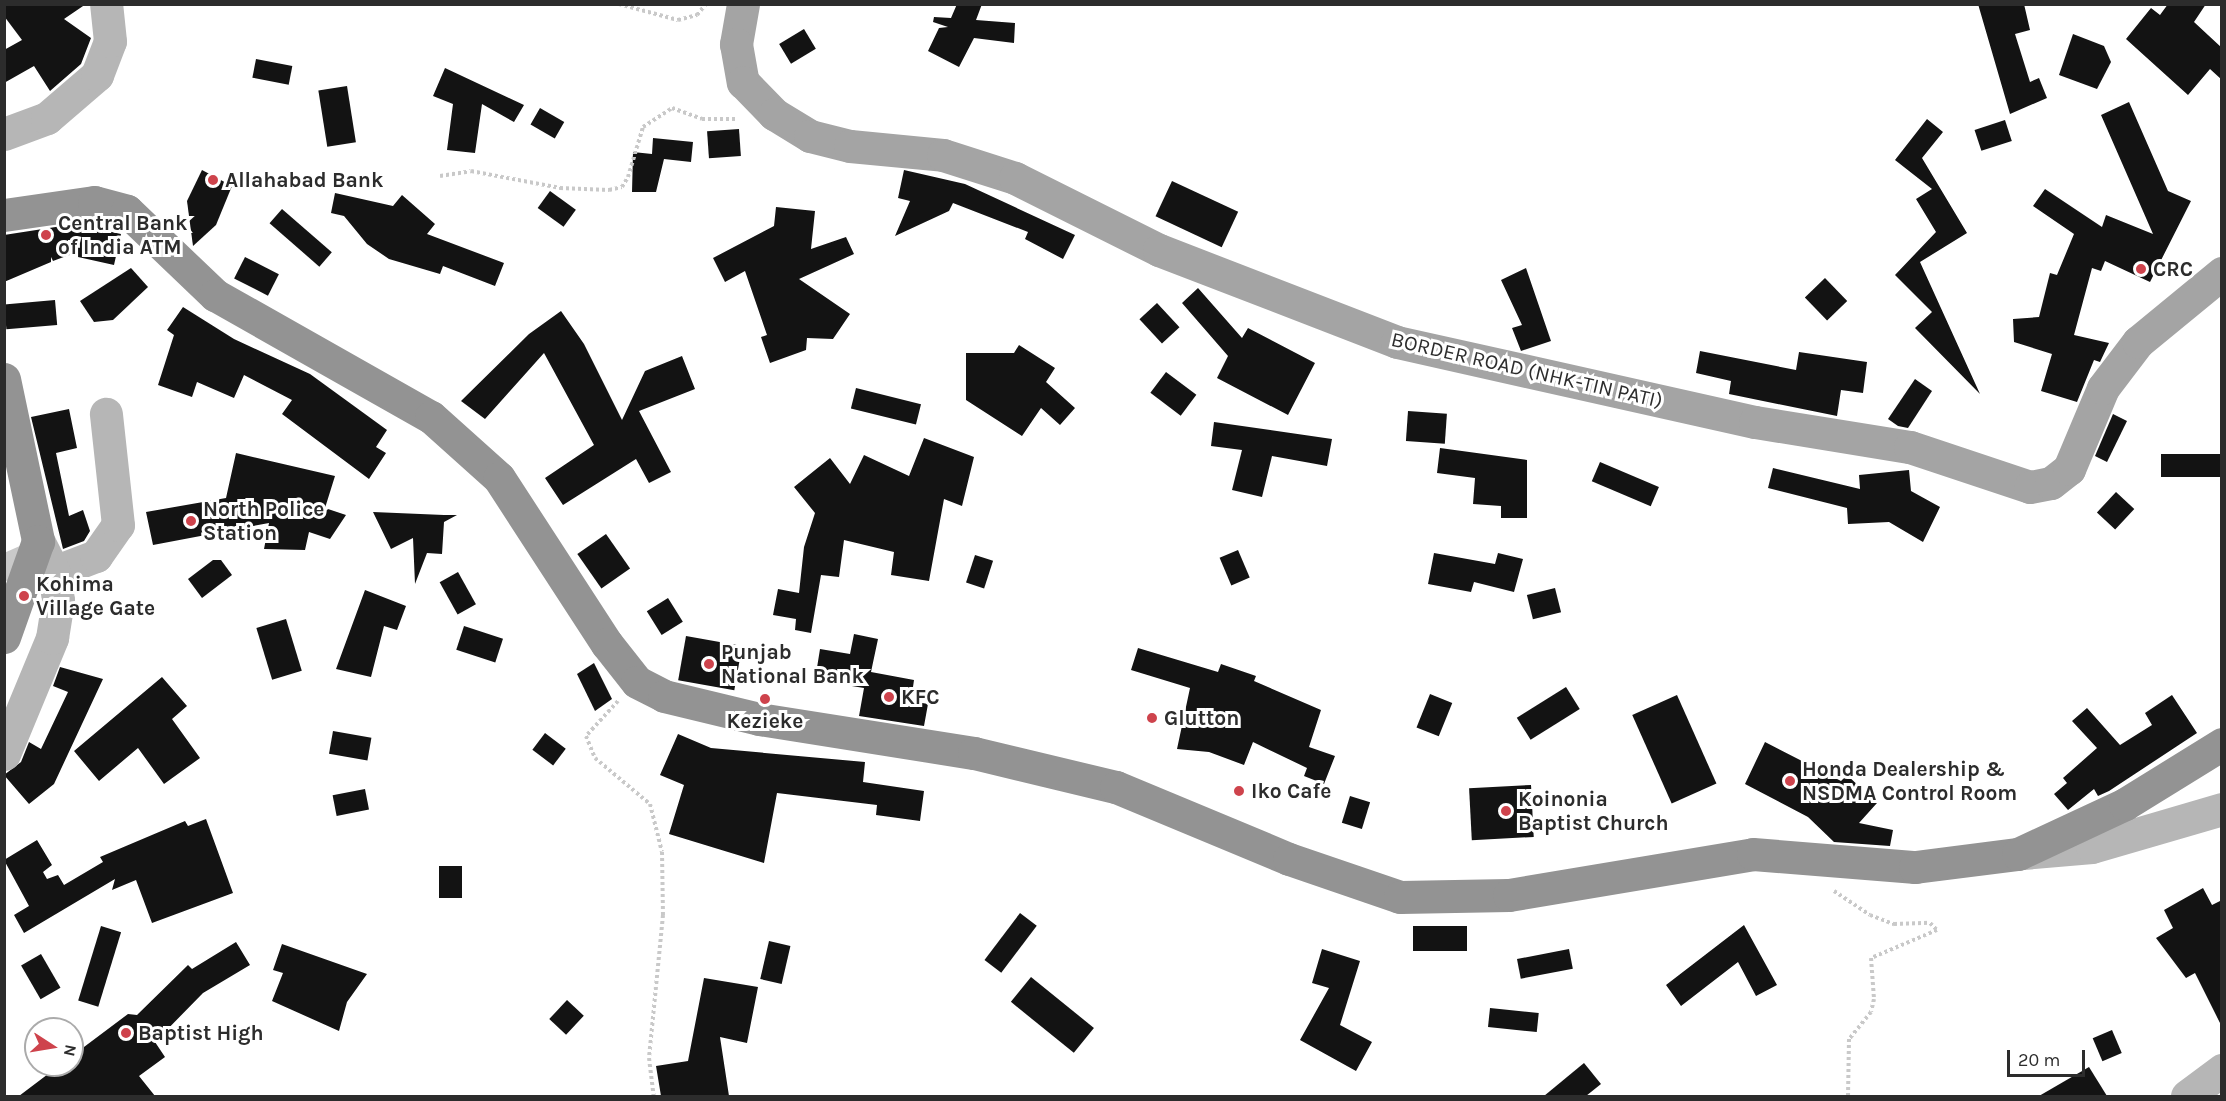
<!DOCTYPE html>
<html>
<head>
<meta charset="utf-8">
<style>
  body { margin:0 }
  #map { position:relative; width:2226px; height:1101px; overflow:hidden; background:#fff; font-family:Karla,sans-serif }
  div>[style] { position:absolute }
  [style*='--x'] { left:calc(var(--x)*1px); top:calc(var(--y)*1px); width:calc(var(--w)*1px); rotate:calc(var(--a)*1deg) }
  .building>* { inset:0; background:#131313; transform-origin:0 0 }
  .path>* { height:4px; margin-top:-2px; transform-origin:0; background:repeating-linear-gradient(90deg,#c9c9c9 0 3px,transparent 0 6px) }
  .street>* { height:27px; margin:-13.5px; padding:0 13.5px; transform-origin:13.5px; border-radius:13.5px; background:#c9c9c9 }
  .secondary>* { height:33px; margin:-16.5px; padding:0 16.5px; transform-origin:16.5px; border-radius:16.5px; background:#b6b6b6 }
  .primary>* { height:33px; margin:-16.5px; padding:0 16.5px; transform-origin:16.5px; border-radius:16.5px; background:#a4a4a4 }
  .highway>* { height:33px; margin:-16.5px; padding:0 16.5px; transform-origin:16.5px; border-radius:16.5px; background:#939393 }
  .dots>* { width:16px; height:16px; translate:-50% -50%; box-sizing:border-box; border:3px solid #fff; border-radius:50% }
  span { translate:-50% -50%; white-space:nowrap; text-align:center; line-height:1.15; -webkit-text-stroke:6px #fff; paint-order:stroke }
  .poi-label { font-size:21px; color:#2c2c2c; font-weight:700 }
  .left { translate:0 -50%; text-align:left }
  .street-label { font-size:21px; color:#2c2c2c }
  .frame { position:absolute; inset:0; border:6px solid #2c2c2c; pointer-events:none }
  .north { position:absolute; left:24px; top:1017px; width:60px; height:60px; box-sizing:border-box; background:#fff; border:2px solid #ababab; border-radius:50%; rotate:102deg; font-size:16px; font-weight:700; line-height:24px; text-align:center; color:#2c2c2c }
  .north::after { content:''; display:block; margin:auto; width:21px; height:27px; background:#ce434c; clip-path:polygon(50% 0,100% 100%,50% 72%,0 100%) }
  .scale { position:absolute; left:2007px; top:1050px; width:78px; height:27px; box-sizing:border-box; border:3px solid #2c2c2c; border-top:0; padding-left:8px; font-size:18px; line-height:21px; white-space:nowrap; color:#2c2c2c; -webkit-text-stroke:4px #fff; paint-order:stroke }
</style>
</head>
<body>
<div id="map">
  <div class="building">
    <div style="clip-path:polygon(4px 4px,86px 4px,64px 19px,91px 38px,81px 64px,50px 91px,34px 66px,4px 83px,4px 50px,22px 40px,4px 16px)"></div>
    <div style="clip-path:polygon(957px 4px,982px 4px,976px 20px,1015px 23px,1014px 43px,974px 38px,959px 67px,928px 51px,939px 28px,948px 27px,933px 22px,934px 17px,951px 18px)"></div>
    <div style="clip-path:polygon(1978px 4px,2024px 4px,2030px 30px,2015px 34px,2030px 82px,2039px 78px,2047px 98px,2010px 114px)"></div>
    <div style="clip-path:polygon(2168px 4px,2206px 4px,2194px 22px,2222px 48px,2222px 80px,2210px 69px,2188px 95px,2126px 39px,2151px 8px,2160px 15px)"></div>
    <div style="left:804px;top:29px;width:23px;height:29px;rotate:59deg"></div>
    <div style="clip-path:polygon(2073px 34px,2104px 46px,2111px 62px,2097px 89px,2059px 75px)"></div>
    <div style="left:256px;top:59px;width:37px;height:19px;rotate:11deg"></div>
    <div style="clip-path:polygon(445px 68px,524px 105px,514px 122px,482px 104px,475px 153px,447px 150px,453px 104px,433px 96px)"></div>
    <div style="left:347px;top:86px;width:57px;height:29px;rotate:81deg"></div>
    <div style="clip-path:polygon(2129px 102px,2168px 191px,2191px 201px,2150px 282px,2105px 261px,2101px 271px,2092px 268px,2074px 335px,2109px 343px,2100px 362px,2094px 360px,2077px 402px,2041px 391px,2052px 354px,2014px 342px,2013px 319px,2039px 317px,2050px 273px,2057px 275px,2074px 234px,2033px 206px,2045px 189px,2102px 227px,2106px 215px,2153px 234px,2101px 115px)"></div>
    <div style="left:540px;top:108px;width:28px;height:19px;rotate:30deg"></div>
    <div style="clip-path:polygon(1927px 119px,1943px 132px,1922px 158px,1967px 233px,1920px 262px,1980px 394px,1915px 328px,1932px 312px,1895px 275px,1936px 232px,1916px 199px,1932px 189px,1895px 160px)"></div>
    <div style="left:2005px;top:120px;width:22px;height:32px;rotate:72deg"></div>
    <div style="left:739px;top:129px;width:27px;height:32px;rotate:86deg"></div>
    <div style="clip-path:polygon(653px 138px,693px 142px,691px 162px,664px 159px,656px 192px,632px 192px,633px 152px,652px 154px)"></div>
    <div style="clip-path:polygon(202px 170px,232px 186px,216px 225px,193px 246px,187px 201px)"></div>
    <div style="clip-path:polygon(904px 170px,965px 184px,1075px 235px,1063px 259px,1025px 239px,1028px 232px,953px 203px,949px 211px,895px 236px,910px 201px,898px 198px)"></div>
    <div style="left:1172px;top:181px;width:73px;height:39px;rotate:25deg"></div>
    <div style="left:550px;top:191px;width:32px;height:21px;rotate:36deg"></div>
    <div style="clip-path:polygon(335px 193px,393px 206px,402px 195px,435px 224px,427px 234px,504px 263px,495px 286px,443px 266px,440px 274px,389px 259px,367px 244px,344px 216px,331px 213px)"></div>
    <div style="clip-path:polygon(776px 207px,815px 211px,811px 249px,846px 237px,854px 254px,799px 279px,850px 314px,833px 339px,807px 338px,806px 350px,770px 363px,761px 337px,767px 335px,745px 271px,725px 282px,713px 258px,774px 226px)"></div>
    <div style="left:282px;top:209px;width:66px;height:19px;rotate:41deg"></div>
    <div style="clip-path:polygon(75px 224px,121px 234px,114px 265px,69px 255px,53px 261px,51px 257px,51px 262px,4px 282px,4px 235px)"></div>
    <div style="left:245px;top:257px;width:38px;height:24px;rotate:27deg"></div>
    <div style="clip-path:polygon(131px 268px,148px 287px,113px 320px,94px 322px,80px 301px)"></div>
    <div style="clip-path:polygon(1526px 268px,1551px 341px,1521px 351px,1512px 328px,1522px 325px,1501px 280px)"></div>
    <div style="left:1825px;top:278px;width:32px;height:28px;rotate:46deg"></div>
    <div style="clip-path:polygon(1198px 288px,1242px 338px,1248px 328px,1315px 363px,1288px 415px,1217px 378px,1228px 356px,1182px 303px)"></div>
    <div style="left:55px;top:300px;width:25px;height:51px;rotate:85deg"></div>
    <div style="left:1157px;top:303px;width:33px;height:24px;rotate:47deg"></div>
    <div style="clip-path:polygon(183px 307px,234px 339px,310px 374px,387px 430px,376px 447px,386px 453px,369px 479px,282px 414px,292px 400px,244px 375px,234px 398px,197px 382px,192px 397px,158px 385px,174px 335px,167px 330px)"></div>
    <div style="clip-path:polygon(561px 311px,584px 344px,622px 420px,645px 371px,682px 356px,695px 389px,639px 411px,671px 472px,649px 483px,636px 459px,563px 505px,545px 478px,594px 445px,544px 353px,485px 419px,461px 401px,529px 334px)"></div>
    <div style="clip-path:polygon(1019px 345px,1055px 368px,1046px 382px,1075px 408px,1060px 425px,1041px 408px,1022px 436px,966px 400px,966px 353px,1014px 353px)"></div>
    <div style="clip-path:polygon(1700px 351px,1796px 370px,1799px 352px,1867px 362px,1863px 393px,1841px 390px,1837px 416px,1729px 394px,1731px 381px,1696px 373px)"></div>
    <div style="left:1166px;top:372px;width:38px;height:26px;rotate:37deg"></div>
    <div style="clip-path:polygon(1915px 379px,1932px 391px,1908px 428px,1898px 426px,1888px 419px)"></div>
    <div style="left:856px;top:388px;width:67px;height:21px;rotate:14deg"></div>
    <div style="clip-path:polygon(69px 409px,77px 448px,56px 453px,69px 516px,83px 510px,90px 531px,84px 541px,63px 549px,31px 417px)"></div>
    <div style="left:1408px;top:411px;width:39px;height:30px;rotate:4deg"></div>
    <div style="clip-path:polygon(2113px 414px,2127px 421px,2107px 462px,2095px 456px)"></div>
    <div style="clip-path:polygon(1214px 422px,1332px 439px,1327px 466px,1272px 456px,1262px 497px,1232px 490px,1242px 450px,1211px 446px)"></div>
    <div style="clip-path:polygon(924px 438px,974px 457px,962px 506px,944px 499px,929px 581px,891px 575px,894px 552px,844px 540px,839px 577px,821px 575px,811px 633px,795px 630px,796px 619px,773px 615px,778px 589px,799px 593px,804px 547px,815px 513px,794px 487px,830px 458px,850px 484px,864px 455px,909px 476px)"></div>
    <div style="clip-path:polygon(1440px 448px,1527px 460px,1527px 518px,1501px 518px,1501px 506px,1473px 504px,1475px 478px,1437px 473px)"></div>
    <div style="clip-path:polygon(236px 453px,335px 476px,325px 508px,346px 515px,330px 539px,309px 532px,305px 550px,264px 549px,269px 523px,153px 545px,146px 512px,226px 498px)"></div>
    <div style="left:2222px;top:454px;width:23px;height:61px;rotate:90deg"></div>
    <div style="left:1600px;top:462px;width:64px;height:21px;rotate:23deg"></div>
    <div style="clip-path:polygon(1773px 468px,1860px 489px,1859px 475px,1909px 470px,1911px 491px,1940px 507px,1923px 542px,1889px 522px,1848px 524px,1847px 508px,1768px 488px)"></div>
    <div style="left:2116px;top:492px;width:25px;height:28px;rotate:43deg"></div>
    <div style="clip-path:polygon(373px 512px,444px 515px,457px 515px,444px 522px,442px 554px,427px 553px,415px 584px,413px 538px,391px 549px)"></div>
    <div style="left:606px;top:534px;width:42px;height:35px;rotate:55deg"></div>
    <div style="left:1238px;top:550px;width:30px;height:20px;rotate:67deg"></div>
    <div style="clip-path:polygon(1434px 553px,1495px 564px,1498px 553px,1523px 559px,1514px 592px,1474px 582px,1471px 592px,1428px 584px)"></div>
    <div style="left:975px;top:555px;width:19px;height:29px;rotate:18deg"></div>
    <div style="clip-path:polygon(213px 560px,221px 560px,232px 575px,202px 598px,188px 579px)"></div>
    <div style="left:458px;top:572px;width:37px;height:21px;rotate:61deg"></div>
    <div style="left:1555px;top:588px;width:25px;height:29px;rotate:76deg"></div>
    <div style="clip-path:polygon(365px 590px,406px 606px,397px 630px,384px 626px,371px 677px,336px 669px)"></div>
    <div style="left:668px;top:598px;width:28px;height:25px;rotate:58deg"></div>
    <div style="left:286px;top:619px;width:54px;height:31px;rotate:73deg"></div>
    <div style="left:464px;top:626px;width:41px;height:25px;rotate:18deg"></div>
    <div style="clip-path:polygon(854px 634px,878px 639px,871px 672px,914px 680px,911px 701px,928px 704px,924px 726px,859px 716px,864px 688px,815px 680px,820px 649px,850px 654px)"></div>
    <div style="left:686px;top:636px;width:57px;height:45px;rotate:10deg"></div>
    <div style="clip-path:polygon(1138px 648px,1218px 672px,1221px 664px,1256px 676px,1254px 681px,1321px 710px,1309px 747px,1335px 756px,1324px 784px,1304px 776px,1307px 768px,1253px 742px,1244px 765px,1209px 752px,1177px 749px,1190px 688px,1131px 670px)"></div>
    <div style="clip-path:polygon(594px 663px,612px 699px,595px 711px,577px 674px)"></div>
    <div style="clip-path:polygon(60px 667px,103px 679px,54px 784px,29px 804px,4px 775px,21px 762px,29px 742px,41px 749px,68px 692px,53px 686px)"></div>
    <div style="clip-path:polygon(162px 677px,187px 706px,172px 719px,200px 758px,164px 784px,138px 748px,99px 781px,74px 751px)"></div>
    <div style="left:1566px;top:687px;width:26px;height:58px;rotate:58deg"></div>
    <div style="left:1430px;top:694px;width:24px;height:36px;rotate:22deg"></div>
    <div style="left:1677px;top:695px;width:97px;height:49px;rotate:66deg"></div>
    <div style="clip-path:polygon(2172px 695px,2197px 733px,2109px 791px,2098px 796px,2094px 789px,2068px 810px,2054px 794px,2067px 783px,2063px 778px,2097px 748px,2072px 721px,2087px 708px,2120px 745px,2152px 725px,2145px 713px)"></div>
    <div style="left:333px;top:731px;width:39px;height:23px;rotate:10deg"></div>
    <div style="left:545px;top:733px;width:26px;height:21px;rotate:37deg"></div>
    <div style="clip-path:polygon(678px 734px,711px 748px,865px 762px,863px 782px,924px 791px,920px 821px,876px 815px,877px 805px,777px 793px,764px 863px,669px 834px,684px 785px,660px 775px)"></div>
    <div style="clip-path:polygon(1765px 742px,1841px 781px,1847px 775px,1877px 803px,1859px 823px,1893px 830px,1890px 846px,1834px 842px,1808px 817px,1745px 784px)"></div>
    <div style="left:1531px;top:785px;width:52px;height:62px;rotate:87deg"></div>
    <div style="left:365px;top:789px;width:21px;height:33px;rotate:79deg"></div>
    <div style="left:1350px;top:796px;width:21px;height:28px;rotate:17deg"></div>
    <div style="clip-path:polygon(206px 819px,233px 893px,152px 923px,136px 880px,112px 890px,115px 879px,24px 933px,14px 915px,29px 906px,4px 860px,37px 840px,52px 865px,43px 872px,47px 879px,58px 875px,64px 885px,103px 862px,100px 857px,185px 821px,188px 826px)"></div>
    <div style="left:439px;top:866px;width:23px;height:32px"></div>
    <div style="clip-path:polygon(2203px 888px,2212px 905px,2222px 900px,2222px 1027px,2195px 973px,2186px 978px,2156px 938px,2173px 928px,2164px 910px)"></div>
    <div style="left:1020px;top:913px;width:21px;height:59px;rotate:37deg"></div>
    <div style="clip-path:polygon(1744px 925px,1777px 985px,1756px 996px,1738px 962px,1681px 1006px,1666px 985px)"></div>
    <div style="left:101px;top:926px;width:21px;height:78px;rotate:17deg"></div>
    <div style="left:1467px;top:926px;width:25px;height:54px;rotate:90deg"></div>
    <div style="left:769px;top:941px;width:22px;height:39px;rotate:13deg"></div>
    <div style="clip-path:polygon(236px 942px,250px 965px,203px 993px,155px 1042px,165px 1057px,139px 1076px,155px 1096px,19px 1096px,60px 1065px,72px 1065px,72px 1056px,128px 1014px,137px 1015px,188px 965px,192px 969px)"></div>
    <div style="clip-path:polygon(282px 944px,367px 974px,347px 1002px,339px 1031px,272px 1001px,283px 973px,273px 970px)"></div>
    <div style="clip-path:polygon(1322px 949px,1360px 961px,1340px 1025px,1372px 1042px,1356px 1071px,1300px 1040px,1329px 988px,1312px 983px)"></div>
    <div style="left:1569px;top:949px;width:20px;height:53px;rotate:79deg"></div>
    <div style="left:41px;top:954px;width:39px;height:23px;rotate:60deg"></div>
    <div style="left:1031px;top:977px;width:81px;height:32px;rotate:39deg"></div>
    <div style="clip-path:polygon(704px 978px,758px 987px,747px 1043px,720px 1037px,729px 1096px,661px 1096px,656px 1066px,688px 1061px)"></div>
    <div style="left:567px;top:1000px;width:23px;height:26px;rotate:43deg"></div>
    <div style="left:1490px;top:1008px;width:49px;height:19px;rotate:6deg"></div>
    <div style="left:2112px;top:1030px;width:25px;height:21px;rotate:67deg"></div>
    <div style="clip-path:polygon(1584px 1063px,1601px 1084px,1586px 1096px,1544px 1096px)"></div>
    <div style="clip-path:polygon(2089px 1067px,2107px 1096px,2039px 1096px)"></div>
  </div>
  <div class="path">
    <div style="--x:619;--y:4;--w:61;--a:15.2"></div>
    <div style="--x:678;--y:20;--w:20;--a:-15"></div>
    <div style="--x:697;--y:15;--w:14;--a:-51"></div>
    <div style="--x:440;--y:176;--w:31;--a:-9"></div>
    <div style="--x:471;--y:171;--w:91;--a:10.8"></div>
    <div style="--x:560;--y:188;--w:49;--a:2.3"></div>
    <div style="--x:609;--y:190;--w:13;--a:-13"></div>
    <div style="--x:622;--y:187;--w:12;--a:-59"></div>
    <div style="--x:628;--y:177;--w:52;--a:-73.3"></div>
    <div style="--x:643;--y:127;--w:35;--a:-33"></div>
    <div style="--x:672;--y:108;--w:32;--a:20"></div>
    <div style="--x:702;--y:119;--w:35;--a:0"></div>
    <div style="--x:618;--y:701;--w:47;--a:132.4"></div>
    <div style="--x:586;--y:736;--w:24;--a:68"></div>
    <div style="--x:595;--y:758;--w:72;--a:39.9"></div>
    <div style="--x:650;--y:804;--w:49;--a:76"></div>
    <div style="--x:662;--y:852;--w:63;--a:89.1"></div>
    <div style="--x:663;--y:915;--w:144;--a:95.6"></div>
    <div style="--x:649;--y:1058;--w:38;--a:83"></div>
    <div style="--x:1834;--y:891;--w:43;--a:33.7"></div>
    <div style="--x:1870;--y:915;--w:26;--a:21"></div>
    <div style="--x:1894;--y:924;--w:36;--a:-2"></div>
    <div style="--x:1930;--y:923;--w:10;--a:45"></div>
    <div style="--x:1937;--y:930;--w:72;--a:157"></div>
    <div style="--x:1871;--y:958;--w:41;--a:85.8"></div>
    <div style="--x:1874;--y:999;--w:13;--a:103"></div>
    <div style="--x:1871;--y:1012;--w:35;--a:129"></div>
    <div style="--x:1849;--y:1039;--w:57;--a:91"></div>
  </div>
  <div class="street">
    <div style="--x:4;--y:567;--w:32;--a:-24"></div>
  </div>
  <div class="secondary">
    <div style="--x:4;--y:134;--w:46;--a:-20.4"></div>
    <div style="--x:47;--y:118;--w:66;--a:-40.7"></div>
    <div style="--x:97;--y:75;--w:36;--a:-69"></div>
    <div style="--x:110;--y:41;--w:37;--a:-96"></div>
    <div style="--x:54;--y:572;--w:45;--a:-20.9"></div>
    <div style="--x:96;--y:556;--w:38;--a:-55"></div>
    <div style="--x:118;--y:525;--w:112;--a:-96.2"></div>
    <div style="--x:4;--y:754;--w:126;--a:-67.5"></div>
    <div style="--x:52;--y:638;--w:38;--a:-81"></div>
    <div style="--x:58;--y:600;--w:28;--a:-98"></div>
    <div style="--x:54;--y:572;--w:35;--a:-117"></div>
    <div style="--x:2023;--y:853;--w:69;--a:-5"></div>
    <div style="--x:2092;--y:847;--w:135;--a:-16.3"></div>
    <div style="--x:2187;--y:1096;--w:44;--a:-36.6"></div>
  </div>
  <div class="primary">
    <div style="--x:743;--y:4;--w:41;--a:99.9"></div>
    <div style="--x:736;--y:44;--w:39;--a:80"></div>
    <div style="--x:743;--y:82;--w:45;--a:45.9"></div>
    <div style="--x:774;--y:114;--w:42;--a:31.4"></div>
    <div style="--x:810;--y:136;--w:41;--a:14"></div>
    <div style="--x:850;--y:146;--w:93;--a:5.5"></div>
    <div style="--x:943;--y:155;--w:76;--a:17.7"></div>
    <div style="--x:1015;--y:178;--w:161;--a:26.6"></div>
    <div style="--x:1159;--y:250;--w:255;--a:21.1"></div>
    <div style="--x:1397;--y:342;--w:367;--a:12.6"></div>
    <div style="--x:1755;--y:422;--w:157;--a:9.2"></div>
    <div style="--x:1910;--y:447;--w:126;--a:18.4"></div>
    <div style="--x:2030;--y:487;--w:21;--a:-11"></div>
    <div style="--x:2051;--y:483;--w:23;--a:-38"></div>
    <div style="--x:2069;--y:469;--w:88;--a:-67.2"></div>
    <div style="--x:2103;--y:388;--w:58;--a:-52.7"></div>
    <div style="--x:2138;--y:342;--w:109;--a:-39.4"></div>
  </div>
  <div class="highway">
    <div style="--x:4;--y:215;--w:91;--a:-8.2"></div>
    <div style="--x:94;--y:202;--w:34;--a:15"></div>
    <div style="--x:127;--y:211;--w:122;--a:43.7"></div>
    <div style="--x:215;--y:295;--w:248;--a:29.5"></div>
    <div style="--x:431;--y:417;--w:91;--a:41.9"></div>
    <div style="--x:499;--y:478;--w:198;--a:57"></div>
    <div style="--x:607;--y:644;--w:48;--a:51.7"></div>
    <div style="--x:637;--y:682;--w:30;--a:27"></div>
    <div style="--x:664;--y:696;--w:98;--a:13.6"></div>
    <div style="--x:759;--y:719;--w:218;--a:9"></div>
    <div style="--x:974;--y:753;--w:146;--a:13.5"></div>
    <div style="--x:1116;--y:787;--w:187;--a:22.6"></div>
    <div style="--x:1289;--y:859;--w:117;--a:18.9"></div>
    <div style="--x:1400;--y:897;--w:109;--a:-1.1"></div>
    <div style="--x:1509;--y:895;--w:247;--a:-9.5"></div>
    <div style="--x:1753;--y:854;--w:163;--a:4.6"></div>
    <div style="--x:1915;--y:867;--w:104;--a:-7.2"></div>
    <div style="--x:2018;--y:854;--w:118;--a:-25"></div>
    <div style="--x:2125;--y:804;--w:114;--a:-31.7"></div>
    <div style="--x:4;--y:379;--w:166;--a:78.1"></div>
    <div style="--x:38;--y:541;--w:102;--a:109.5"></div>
  </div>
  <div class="dots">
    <div style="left:213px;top:180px;background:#ce434c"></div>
    <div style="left:46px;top:235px;background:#ce434c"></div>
    <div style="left:2141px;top:269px;background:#ce434c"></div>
    <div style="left:191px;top:521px;background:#ce434c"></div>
    <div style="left:24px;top:596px;background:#ce434c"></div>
    <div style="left:709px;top:664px;background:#ce434c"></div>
    <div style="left:889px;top:697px;background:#ce434c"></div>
    <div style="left:765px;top:699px;background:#ce434c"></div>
    <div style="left:1152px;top:718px;background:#ce434c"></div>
    <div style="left:1790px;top:781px;background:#ce434c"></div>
    <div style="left:1239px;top:791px;background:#ce434c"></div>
    <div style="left:1506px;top:811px;background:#ce434c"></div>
    <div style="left:126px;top:1033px;background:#ce434c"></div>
  </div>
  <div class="poi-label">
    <span class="left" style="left:225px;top:180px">Allahabad Bank</span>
    <span class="left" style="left:58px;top:235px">Central Bank<br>of India ATM</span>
    <span class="left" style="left:2153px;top:269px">CRC</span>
    <span class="left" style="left:203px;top:521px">North Police<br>Station</span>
    <span class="left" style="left:36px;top:596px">Kohima<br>Village Gate</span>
    <span class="left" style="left:721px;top:664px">Punjab<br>National Bank</span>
    <span class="left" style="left:901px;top:697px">KFC</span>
    <span class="left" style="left:1164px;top:718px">Glutton</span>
    <span style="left:765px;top:721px">Kezieke</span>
    <span class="left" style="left:1802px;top:781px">Honda Dealership &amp;<br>NSDMA Control Room</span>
    <span class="left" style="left:1251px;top:791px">Iko Cafe</span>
    <span class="left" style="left:1518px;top:811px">Koinonia<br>Baptist Church</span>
    <span class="left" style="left:138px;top:1033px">Baptist High</span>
  </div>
  <div class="street-label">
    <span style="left:1527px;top:370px;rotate:13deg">BORDER ROAD (NHK-TIN PATI)</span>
  </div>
  <div class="frame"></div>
  <div class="north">N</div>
  <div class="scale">20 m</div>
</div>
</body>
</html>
